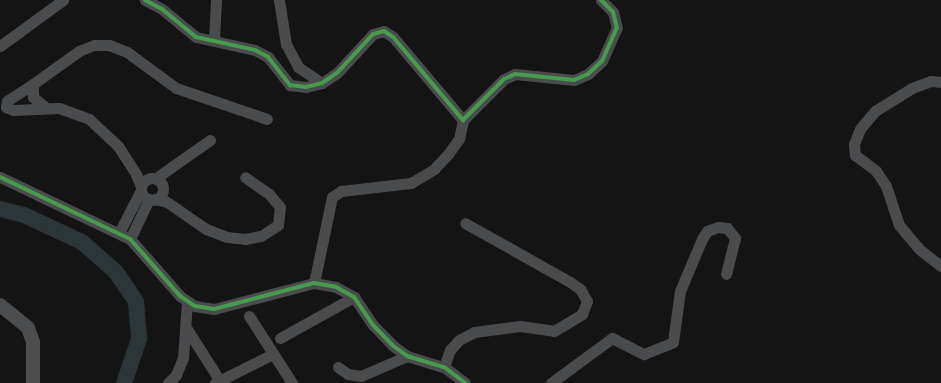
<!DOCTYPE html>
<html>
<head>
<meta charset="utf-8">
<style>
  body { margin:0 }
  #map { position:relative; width:941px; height:383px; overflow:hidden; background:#141415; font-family:Quicksand,sans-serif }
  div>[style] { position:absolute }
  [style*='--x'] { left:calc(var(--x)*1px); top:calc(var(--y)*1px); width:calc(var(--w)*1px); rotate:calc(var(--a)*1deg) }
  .river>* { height:16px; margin:-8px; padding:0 8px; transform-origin:8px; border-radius:8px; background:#2c3639 }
  .minor>* { height:11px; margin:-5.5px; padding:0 5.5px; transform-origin:5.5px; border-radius:5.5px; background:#494b4d }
  .minor>.ring { margin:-5.5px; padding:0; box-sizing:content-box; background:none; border:11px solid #494b4d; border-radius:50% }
  .major>* { height:14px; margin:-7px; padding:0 7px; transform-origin:7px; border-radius:7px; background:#4b4d4f }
  .cycleway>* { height:4px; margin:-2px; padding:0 2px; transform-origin:2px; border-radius:2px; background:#469c4c }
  span { translate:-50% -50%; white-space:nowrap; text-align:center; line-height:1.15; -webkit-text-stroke:3px #0f0f10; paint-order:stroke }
</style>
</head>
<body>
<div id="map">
  <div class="river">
    <div style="--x:0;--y:209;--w:25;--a:14"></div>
    <div style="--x:24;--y:215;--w:64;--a:25"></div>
    <div style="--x:82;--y:242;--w:45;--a:41.4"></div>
    <div style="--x:116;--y:272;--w:36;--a:56"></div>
    <div style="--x:136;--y:302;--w:37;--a:85"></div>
    <div style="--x:139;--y:339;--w:46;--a:108.8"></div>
  </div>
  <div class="minor">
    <div style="--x:145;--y:0;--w:19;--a:28"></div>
    <div style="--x:162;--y:9;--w:44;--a:39.5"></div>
    <div style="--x:196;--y:37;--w:60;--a:12.4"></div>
    <div style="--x:255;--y:50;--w:15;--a:28"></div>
    <div style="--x:268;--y:57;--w:36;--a:52"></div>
    <div style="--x:290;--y:85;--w:16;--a:7"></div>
    <div style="--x:306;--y:87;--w:16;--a:-14"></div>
    <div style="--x:322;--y:83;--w:18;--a:-34"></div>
    <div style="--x:337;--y:73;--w:53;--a:-47.3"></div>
    <div style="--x:373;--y:34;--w:11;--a:-15"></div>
    <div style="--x:384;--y:31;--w:11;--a:34"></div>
    <div style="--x:393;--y:37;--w:109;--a:49.9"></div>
    <div style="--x:463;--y:120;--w:58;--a:-45"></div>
    <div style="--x:504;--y:79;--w:12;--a:-24"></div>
    <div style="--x:515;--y:74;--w:59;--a:5.8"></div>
    <div style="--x:574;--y:80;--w:15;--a:-23"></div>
    <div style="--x:588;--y:74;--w:19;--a:-43"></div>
    <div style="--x:602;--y:61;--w:36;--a:-66"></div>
    <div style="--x:617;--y:28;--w:16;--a:-104"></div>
    <div style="--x:613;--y:12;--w:17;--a:-135"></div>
    <div style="--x:279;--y:0;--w:45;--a:81"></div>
    <div style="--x:286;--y:44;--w:26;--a:62"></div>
    <div style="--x:298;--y:67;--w:29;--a:34"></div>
    <div style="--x:214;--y:40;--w:40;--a:-87.1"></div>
    <div style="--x:0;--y:46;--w:78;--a:-36.1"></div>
    <div style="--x:941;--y:82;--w:10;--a:-174"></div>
    <div style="--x:931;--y:81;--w:20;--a:160"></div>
    <div style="--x:912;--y:88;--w:44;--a:148.1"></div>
    <div style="--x:875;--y:111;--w:23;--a:130"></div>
    <div style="--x:860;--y:129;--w:16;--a:112"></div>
    <div style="--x:854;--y:144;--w:11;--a:85"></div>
    <div style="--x:855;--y:155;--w:26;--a:37"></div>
    <div style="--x:876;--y:171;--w:18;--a:56"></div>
    <div style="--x:886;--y:186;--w:41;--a:71.6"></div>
    <div style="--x:899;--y:225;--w:31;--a:50"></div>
    <div style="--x:919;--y:249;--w:28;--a:38"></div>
    <div style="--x:33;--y:84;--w:31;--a:147"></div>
    <div style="--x:7;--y:101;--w:6;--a:99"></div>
    <div style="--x:6;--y:107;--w:8;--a:23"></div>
    <div style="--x:13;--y:110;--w:46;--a:-2.5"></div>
    <div style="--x:59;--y:108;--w:32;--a:20"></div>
    <div style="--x:89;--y:119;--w:40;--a:43"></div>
    <div style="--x:118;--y:146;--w:33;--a:57"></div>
    <div style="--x:136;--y:174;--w:14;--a:69"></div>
    <div style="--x:44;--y:106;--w:14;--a:-141"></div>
    <div style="--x:33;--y:97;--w:13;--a:-90"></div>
    <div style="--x:33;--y:84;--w:57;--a:-35.7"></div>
    <div style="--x:79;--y:51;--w:16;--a:-22"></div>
    <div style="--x:94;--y:45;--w:15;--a:0"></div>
    <div style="--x:109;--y:45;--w:19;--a:21"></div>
    <div style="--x:127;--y:52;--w:61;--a:36.3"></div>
    <div style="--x:176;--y:88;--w:96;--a:18.8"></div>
    <div style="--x:0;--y:177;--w:144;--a:25.5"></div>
    <div style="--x:130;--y:239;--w:76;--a:48.7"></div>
    <div style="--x:180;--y:296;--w:18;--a:34"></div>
    <div style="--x:195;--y:306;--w:19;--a:9"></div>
    <div style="--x:214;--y:309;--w:103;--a:-14.6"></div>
    <div style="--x:314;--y:283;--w:22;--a:10"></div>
    <div style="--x:336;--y:287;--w:21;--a:29"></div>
    <div style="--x:354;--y:297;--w:34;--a:56"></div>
    <div style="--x:373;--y:325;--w:28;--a:46"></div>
    <div style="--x:392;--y:345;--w:19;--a:36"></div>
    <div style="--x:407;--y:356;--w:39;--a:17"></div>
    <div style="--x:444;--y:367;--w:26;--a:37"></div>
    <div style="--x:156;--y:178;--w:66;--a:-35.1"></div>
    <div class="ring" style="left:141px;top:178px;width:11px;height:11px"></div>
    <div style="--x:155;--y:199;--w:12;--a:14"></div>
    <div style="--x:167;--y:202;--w:47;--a:34.7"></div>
    <div style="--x:206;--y:229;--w:22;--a:21"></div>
    <div style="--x:227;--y:237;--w:18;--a:6"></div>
    <div style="--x:245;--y:239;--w:16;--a:-11"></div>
    <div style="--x:261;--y:236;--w:20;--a:-33"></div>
    <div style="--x:278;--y:225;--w:18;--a:-84"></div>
    <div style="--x:280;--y:207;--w:17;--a:-130"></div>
    <div style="--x:269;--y:194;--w:29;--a:-145"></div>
    <div style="--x:119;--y:233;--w:48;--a:-62.9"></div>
    <div style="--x:130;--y:239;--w:44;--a:-64.6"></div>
    <div style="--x:314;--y:283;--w:88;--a:-78.2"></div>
    <div style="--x:332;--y:197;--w:11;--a:-34"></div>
    <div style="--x:341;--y:191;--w:70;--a:-6.5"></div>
    <div style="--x:411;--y:183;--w:27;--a:-31"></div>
    <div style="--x:434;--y:169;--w:21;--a:-47"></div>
    <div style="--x:448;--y:154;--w:19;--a:-54"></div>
    <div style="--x:459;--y:139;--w:19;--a:-78"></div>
    <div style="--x:249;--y:316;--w:80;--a:57.3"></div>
    <div style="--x:187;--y:329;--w:62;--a:57.6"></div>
    <div style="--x:280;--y:338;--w:85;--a:-29"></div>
    <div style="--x:338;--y:367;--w:12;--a:35"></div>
    <div style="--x:348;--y:374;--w:13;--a:9"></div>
    <div style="--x:361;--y:376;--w:50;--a:-23.5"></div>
    <div style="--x:444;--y:367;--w:18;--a:-71"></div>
    <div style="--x:450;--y:350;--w:13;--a:-48"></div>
    <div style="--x:459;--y:340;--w:17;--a:-28"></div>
    <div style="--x:474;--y:332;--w:46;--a:-7.4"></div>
    <div style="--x:520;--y:326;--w:34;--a:8"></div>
    <div style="--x:554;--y:331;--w:33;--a:-31"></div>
    <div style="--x:582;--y:314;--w:14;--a:-69"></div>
    <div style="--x:587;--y:301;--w:14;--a:-120"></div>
    <div style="--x:580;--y:289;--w:12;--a:-145"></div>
    <div style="--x:570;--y:282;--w:120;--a:-150.7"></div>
    <div style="--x:168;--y:383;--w:11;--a:-45"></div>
    <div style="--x:176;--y:375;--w:18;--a:-68"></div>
    <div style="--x:183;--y:358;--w:56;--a:-85.9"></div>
    <div style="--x:215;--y:383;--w:65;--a:-26.6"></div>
    <div style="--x:551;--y:383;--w:76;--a:-36.4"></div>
    <div style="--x:612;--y:338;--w:36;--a:27"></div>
    <div style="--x:644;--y:354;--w:31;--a:-22"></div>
    <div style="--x:673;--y:342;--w:51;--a:-82.2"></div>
    <div style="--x:680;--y:291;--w:56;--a:-67.1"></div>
    <div style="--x:702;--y:239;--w:9;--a:-58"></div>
    <div style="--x:707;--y:231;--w:12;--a:-20"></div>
    <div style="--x:718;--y:227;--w:9;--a:6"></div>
    <div style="--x:727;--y:228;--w:13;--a:51"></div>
    <div style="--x:735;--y:238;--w:37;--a:104"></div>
  </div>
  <div class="major">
    <div style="--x:0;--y:305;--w:36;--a:39"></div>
    <div style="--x:28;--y:328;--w:15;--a:70"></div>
    <div style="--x:33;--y:342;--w:41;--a:90"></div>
  </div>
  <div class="cycleway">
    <div style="--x:145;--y:0;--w:19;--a:28"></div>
    <div style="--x:162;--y:9;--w:44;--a:39.5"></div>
    <div style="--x:196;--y:37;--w:60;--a:12.4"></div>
    <div style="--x:255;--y:50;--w:15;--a:28"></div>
    <div style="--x:268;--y:57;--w:36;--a:52"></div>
    <div style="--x:290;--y:85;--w:16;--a:7"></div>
    <div style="--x:306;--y:87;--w:16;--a:-14"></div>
    <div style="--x:322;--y:83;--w:18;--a:-34"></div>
    <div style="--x:337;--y:73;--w:53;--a:-47.3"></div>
    <div style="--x:373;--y:34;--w:11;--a:-15"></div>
    <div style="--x:384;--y:31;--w:11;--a:34"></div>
    <div style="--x:393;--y:37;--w:109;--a:49.9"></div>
    <div style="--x:463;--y:120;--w:58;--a:-45"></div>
    <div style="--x:504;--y:79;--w:12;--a:-24"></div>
    <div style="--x:515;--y:74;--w:59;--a:5.8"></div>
    <div style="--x:574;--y:80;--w:15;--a:-23"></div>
    <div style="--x:588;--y:74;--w:19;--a:-43"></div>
    <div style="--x:602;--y:61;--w:36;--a:-66"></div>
    <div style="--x:617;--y:28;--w:16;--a:-104"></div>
    <div style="--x:613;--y:12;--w:17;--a:-135"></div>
    <div style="--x:0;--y:177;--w:144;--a:25.5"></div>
    <div style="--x:130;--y:239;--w:76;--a:48.7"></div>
    <div style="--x:180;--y:296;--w:18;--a:34"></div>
    <div style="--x:195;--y:306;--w:19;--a:9"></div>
    <div style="--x:214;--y:309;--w:103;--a:-14.6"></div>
    <div style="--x:314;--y:283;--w:22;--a:10"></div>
    <div style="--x:336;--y:287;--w:21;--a:29"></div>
    <div style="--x:354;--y:297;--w:34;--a:56"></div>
    <div style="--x:373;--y:325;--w:28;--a:46"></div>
    <div style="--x:392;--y:345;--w:19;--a:36"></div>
    <div style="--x:407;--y:356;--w:39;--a:17"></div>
    <div style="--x:444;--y:367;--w:26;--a:37"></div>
  </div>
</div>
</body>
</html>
